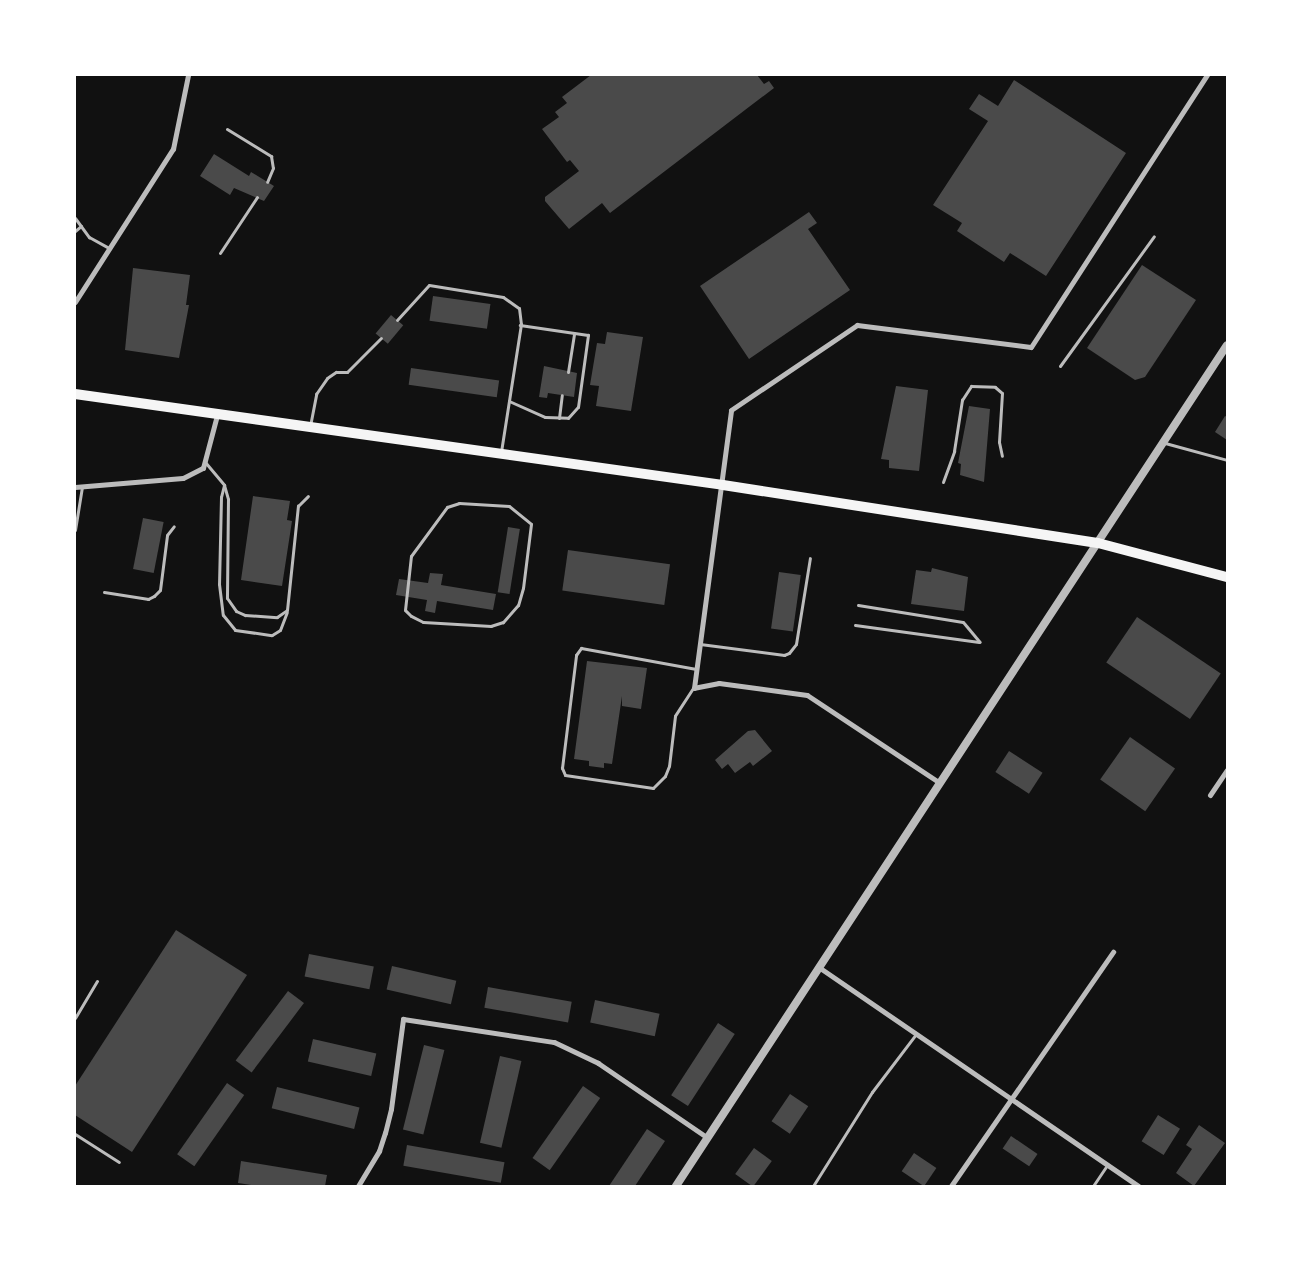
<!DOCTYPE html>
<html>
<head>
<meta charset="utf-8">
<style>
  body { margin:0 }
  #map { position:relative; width:1302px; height:1261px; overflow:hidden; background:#111; font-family:"DejaVu Sans",sans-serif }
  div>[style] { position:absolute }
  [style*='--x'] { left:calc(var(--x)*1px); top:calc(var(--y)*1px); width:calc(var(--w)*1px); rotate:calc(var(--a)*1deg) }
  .building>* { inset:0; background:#4a4a4a; transform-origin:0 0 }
  .service>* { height:3px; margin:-1.5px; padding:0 1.5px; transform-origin:1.5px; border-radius:1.5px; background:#bcbcbc }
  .minor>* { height:5px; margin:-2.5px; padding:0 2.5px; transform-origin:2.5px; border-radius:2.5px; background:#bcbcbc }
  .tertiary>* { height:8px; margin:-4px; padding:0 4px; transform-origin:4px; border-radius:4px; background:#bcbcbc }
  .trunk>* { height:10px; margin:-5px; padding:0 5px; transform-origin:5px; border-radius:5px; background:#f5f5f5 }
  span { translate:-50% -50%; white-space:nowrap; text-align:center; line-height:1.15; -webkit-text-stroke:4px #fff; paint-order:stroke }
  .frame { position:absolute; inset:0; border:76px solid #fff; pointer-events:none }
</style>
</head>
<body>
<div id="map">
  <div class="building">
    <div style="clip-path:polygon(591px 75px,757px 75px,764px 84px,769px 81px,774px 88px,610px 213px,602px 203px,569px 229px,545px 201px,545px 197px,579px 171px,570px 160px,567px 162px,542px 129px,559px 117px,555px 112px,567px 103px,562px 97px)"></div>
    <div style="clip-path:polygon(1014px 80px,1126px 153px,1046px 276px,1010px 253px,1004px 262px,957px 231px,962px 223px,933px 205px,988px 121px,969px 109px,979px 94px,998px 106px)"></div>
    <div style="clip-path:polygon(214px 154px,249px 176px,251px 172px,274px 186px,264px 201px,234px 188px,230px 195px,200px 176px)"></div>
    <div style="clip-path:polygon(809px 212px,817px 223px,808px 229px,850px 290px,749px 359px,700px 286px)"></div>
    <div style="clip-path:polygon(1142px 265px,1196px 300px,1145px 377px,1135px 380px,1087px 348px)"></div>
    <div style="clip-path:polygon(133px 268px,190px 275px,186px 305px,189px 305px,179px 358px,125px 350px)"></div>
    <div style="left:433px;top:296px;width:58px;height:25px;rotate:8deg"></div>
    <div style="left:391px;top:315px;width:16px;height:24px;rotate:40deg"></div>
    <div style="clip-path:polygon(607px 332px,643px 337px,631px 411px,596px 406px,599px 386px,590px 385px,597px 343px,605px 344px)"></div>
    <div style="clip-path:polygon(544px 366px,577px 373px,574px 397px,548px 393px,547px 398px,539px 397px)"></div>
    <div style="left:411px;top:368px;width:89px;height:17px;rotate:8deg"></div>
    <div style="clip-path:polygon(896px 386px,928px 390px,919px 471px,889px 468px,889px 460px,881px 459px)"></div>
    <div style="clip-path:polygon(969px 406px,990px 409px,984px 482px,960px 475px,961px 464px,958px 463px)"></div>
    <div style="clip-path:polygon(1225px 416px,1227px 417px,1227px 440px,1215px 432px)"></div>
    <div style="clip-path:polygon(253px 496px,290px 501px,287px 520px,292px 521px,282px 586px,241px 580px)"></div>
    <div style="left:143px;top:518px;width:21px;height:52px;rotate:11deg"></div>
    <div style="left:508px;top:527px;width:12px;height:66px;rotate:9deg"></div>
    <div style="left:568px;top:550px;width:103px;height:41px;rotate:8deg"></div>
    <div style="clip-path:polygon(932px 568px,968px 577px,964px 611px,911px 604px,916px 570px,931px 572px)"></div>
    <div style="left:779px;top:572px;width:22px;height:57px;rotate:8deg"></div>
    <div style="clip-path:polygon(430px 573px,443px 574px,441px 585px,496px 594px,493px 610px,437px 601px,435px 613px,425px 611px,427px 600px,396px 595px,399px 579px,428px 583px)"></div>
    <div style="left:1137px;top:617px;width:101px;height:55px;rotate:34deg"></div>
    <div style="clip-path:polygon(587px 661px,647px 668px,641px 709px,622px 706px,622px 696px,612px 764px,604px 763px,604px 768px,589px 766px,589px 761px,574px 759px)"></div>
    <div style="clip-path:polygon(755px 730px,772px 751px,753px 766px,750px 762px,735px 773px,728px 764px,722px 769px,715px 760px,748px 731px)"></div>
    <div style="left:1130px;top:737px;width:55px;height:52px;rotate:35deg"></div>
    <div style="left:1009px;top:751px;width:40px;height:25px;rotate:33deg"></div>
    <div style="clip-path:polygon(176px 930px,247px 975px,132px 1152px,75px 1115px,75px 1086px)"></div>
    <div style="left:309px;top:954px;width:66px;height:23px;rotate:11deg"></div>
    <div style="left:392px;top:966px;width:66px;height:24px;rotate:13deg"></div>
    <div style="left:488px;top:987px;width:85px;height:21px;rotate:10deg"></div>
    <div style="left:288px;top:991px;width:20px;height:87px;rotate:37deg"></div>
    <div style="left:595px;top:1000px;width:66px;height:23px;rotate:12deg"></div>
    <div style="left:718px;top:1023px;width:20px;height:86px;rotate:33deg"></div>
    <div style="left:313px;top:1039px;width:65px;height:23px;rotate:13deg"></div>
    <div style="left:424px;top:1045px;width:21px;height:87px;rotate:14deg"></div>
    <div style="left:500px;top:1056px;width:22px;height:89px;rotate:13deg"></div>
    <div style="left:227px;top:1083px;width:21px;height:87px;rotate:35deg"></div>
    <div style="left:583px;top:1086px;width:21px;height:88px;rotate:35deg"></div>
    <div style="left:277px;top:1087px;width:85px;height:22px;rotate:14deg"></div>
    <div style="left:790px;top:1094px;width:22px;height:33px;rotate:34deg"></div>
    <div style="left:1158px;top:1115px;width:26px;height:31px;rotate:32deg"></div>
    <div style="clip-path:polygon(1199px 1125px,1225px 1143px,1194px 1186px,1176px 1173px,1192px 1149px,1186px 1145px)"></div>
    <div style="clip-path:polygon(647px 1129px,665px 1141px,635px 1186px,609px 1186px)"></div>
    <div style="left:1011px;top:1136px;width:32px;height:15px;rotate:34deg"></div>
    <div style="left:407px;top:1145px;width:99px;height:21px;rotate:10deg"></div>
    <div style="left:754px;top:1148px;width:22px;height:32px;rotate:36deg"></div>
    <div style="left:914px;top:1153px;width:27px;height:22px;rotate:34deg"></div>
    <div style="clip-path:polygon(241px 1161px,327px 1175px,325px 1186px,257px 1186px,238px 1183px)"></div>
  </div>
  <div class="service">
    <div style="--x:227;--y:129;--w:52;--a:31.5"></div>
    <div style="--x:271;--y:156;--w:12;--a:81"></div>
    <div style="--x:273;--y:168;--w:15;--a:113"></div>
    <div style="--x:75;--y:218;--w:24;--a:54"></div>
    <div style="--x:89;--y:237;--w:23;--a:29"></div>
    <div style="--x:75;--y:231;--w:8;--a:-40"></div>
    <div style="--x:220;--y:253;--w:67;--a:-56.5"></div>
    <div style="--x:397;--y:320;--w:47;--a:-47.6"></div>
    <div style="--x:429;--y:285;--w:75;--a:9.2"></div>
    <div style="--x:503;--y:297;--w:19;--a:35"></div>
    <div style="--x:519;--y:308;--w:16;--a:83"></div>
    <div style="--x:521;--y:324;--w:129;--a:98.9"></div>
    <div style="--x:1060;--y:366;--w:160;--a:-54.1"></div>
    <div style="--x:568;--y:372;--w:39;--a:-81"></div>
    <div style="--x:509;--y:401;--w:39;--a:24"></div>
    <div style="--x:545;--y:417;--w:23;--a:2"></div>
    <div style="--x:568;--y:418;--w:15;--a:-48"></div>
    <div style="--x:578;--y:407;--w:73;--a:-82.1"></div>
    <div style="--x:588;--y:335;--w:69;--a:-171.6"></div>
    <div style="--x:559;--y:418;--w:23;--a:-83"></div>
    <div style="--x:310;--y:426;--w:33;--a:-79"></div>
    <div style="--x:316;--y:394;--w:19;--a:-55"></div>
    <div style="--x:327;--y:378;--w:11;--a:-34"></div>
    <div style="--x:336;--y:372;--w:11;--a:0"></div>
    <div style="--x:347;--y:372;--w:48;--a:-45"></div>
    <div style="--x:1165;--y:443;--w:64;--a:15.3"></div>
    <div style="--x:205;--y:462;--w:30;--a:50"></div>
    <div style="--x:224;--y:485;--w:15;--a:74"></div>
    <div style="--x:228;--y:499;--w:99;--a:90.6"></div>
    <div style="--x:227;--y:598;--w:16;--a:55"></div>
    <div style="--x:236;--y:611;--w:10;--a:24"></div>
    <div style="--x:245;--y:615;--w:32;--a:4"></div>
    <div style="--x:277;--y:617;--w:12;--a:-35"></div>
    <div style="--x:287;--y:610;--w:105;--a:-84"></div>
    <div style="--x:298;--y:506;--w:14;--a:-45"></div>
    <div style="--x:943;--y:482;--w:33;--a:-70"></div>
    <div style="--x:954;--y:451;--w:52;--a:-81.1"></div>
    <div style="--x:962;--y:400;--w:17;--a:-57"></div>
    <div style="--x:971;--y:386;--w:24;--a:2"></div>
    <div style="--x:995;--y:387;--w:9;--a:41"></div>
    <div style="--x:1002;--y:393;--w:49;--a:93.5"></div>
    <div style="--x:999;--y:442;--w:14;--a:78"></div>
    <div style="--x:224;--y:485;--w:12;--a:104"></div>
    <div style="--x:221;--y:497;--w:87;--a:91.3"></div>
    <div style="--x:219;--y:584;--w:31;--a:83"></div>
    <div style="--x:223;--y:615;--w:19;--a:51"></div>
    <div style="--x:235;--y:630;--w:37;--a:8"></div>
    <div style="--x:272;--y:635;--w:9;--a:-32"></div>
    <div style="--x:280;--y:630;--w:19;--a:-69"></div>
    <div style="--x:459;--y:503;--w:50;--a:3.4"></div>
    <div style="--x:509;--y:506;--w:28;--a:39"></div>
    <div style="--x:531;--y:524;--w:64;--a:97.1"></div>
    <div style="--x:523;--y:588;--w:18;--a:106"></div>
    <div style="--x:518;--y:605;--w:23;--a:131"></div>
    <div style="--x:503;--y:622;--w:13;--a:162"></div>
    <div style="--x:491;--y:626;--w:68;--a:-176.6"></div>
    <div style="--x:423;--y:622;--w:13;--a:-153"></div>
    <div style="--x:411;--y:616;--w:8;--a:-135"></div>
    <div style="--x:405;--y:610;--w:54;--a:-83.7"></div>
    <div style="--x:411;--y:556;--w:61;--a:-53.7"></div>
    <div style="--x:447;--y:507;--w:13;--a:-18"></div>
    <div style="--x:75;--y:530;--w:44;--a:-80.8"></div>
    <div style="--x:104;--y:592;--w:45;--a:9"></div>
    <div style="--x:148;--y:599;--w:7;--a:-27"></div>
    <div style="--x:154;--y:596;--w:8;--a:-45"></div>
    <div style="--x:160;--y:590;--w:55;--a:-82.7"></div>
    <div style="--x:167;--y:535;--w:11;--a:-52"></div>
    <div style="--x:858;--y:605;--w:106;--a:9.2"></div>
    <div style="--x:963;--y:622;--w:26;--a:50"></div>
    <div style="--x:855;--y:625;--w:125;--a:7.8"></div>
    <div style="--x:700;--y:644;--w:85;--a:7.5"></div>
    <div style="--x:784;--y:655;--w:5;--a:-22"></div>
    <div style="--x:789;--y:653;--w:11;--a:-52"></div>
    <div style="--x:796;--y:644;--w:87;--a:-80.8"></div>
    <div style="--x:693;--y:688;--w:33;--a:123"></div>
    <div style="--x:675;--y:716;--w:50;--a:96.8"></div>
    <div style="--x:669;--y:766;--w:11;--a:112"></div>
    <div style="--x:665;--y:776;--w:17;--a:135"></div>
    <div style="--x:653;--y:788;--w:89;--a:-171.6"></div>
    <div style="--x:565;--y:775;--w:8;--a:-113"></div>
    <div style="--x:562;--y:768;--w:114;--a:-82.9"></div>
    <div style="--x:576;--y:655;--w:9;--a:-54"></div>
    <div style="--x:581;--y:648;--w:117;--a:10.3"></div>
    <div style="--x:75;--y:1018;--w:43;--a:-59.3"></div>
    <div style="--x:75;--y:1134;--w:52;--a:32.5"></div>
    <div style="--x:813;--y:1186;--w:111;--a:-57.9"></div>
    <div style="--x:872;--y:1092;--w:73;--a:-52.8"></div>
    <div style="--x:1093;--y:1186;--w:25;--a:-56"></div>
  </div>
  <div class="minor">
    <div style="--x:75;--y:302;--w:182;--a:-57.4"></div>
    <div style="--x:173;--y:149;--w:76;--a:-78.5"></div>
    <div style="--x:75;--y:487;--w:108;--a:-4.8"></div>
    <div style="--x:183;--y:478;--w:22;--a:-27"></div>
    <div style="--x:203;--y:468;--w:55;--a:-75.2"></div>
    <div style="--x:940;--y:783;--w:159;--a:-146.5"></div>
    <div style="--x:807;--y:695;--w:89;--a:-172.2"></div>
    <div style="--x:719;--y:683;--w:25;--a:169"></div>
    <div style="--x:694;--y:688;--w:280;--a:-82.4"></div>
    <div style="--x:731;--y:410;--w:152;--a:-34"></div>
    <div style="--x:857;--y:325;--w:175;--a:7.2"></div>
    <div style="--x:1031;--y:347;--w:324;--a:-57.1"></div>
    <div style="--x:1210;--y:795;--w:30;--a:-56"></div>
    <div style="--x:820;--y:968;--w:386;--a:34.4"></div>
    <div style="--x:358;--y:1186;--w:41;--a:-59"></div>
    <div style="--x:379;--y:1151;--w:19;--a:-72"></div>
    <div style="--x:385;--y:1133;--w:25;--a:-76"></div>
    <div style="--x:391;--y:1109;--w:91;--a:-82.4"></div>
    <div style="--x:403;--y:1019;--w:153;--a:8.7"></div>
    <div style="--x:554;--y:1042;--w:49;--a:25.5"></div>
    <div style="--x:598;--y:1063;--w:133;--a:34.3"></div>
    <div style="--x:951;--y:1186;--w:285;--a:-55.3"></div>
  </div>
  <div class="tertiary">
    <div style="--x:676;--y:1186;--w:1005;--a:-56.77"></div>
  </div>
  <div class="trunk">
    <div style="--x:75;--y:394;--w:654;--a:7.99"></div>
    <div style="--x:723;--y:485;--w:379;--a:8.8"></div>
    <div style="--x:1098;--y:543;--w:133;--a:14.8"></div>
  </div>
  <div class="frame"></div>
</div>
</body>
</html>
